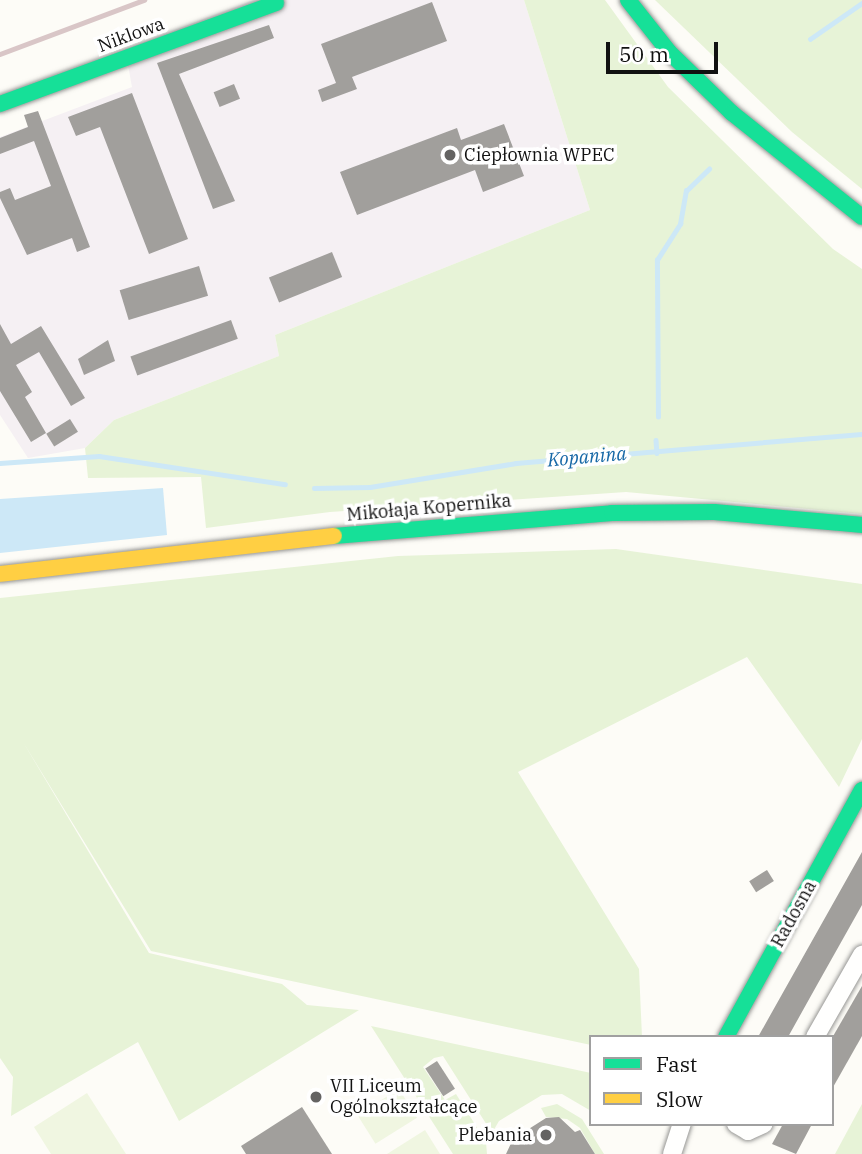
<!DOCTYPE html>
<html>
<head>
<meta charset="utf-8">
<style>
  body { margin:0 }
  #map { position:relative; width:862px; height:1154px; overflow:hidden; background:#fdfcf7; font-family:"IBM Plex Serif",serif }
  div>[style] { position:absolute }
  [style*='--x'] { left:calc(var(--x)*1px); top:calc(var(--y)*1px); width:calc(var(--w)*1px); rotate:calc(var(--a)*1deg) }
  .industrial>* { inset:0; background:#f5f0f3 }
  .green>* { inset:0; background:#e7f3d7 }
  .pitch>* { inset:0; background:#f0f6e1; transform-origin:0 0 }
  .water>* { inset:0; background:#cde8f7 }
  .stream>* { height:4.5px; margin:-2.25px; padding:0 2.25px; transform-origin:2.25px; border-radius:2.25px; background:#cde8f7 }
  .building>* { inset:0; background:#a19f9c; transform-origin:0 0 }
  .roads { filter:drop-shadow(0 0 2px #979795) drop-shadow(0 0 2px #979795) }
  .street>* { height:18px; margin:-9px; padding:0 9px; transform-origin:9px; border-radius:9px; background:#fffffe }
  .fast>* { height:16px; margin:-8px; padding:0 8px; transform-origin:8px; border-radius:8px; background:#16e098 }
  .slow>* { height:16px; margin:-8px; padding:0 8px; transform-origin:8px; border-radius:8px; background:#ffcf43 }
  .rail>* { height:4.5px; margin:-2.25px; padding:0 2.25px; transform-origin:2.25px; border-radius:2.25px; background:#d9c6c7 }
  .dots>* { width:19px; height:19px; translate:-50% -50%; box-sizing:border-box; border:4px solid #fff; border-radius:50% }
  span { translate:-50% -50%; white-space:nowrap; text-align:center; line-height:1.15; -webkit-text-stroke:7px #fff; paint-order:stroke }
  .street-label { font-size:18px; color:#111 }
  .poi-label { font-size:18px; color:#111 }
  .left { translate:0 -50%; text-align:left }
  .right { translate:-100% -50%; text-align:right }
  .water-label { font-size:19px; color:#1768a6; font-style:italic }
  .legend { position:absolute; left:589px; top:1035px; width:245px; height:91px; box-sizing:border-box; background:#fff; border:2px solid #a0a0a0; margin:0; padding:9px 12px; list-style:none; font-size:21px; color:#111 }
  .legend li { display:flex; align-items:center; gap:14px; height:35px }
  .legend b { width:35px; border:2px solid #a0a0a0 }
  .scale { position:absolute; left:606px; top:42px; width:112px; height:32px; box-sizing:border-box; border:4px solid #111; border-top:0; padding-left:9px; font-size:21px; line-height:24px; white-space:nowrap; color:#111; -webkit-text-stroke:5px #fff; paint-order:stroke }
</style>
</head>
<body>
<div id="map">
  <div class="industrial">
    <div style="clip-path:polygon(253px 0,524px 0,590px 210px,275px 335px,279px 356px,114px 420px,85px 448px,28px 458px,0 415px,0 137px,132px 87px,125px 49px)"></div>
  </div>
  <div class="green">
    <div style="clip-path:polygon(524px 0,605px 0,668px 87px,833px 249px,862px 269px,862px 514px,626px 492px,330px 512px,206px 528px,201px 477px,88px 478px,85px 448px,114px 420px,279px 356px,275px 335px,590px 210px)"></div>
    <div style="clip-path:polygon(655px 0,862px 0,862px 189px,792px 132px)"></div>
    <div style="clip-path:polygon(616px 549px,862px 584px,862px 739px,839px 787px,747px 657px,518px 772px,639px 969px,642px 1037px,591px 1037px,591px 1045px,151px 951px,23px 742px,149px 953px,282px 984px,307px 1005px,359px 1010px,179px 1121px,138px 1042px,11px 1116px,13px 1077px,0 1058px,0 598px,398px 556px)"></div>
    <div style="clip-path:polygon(371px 1026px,591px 1073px,591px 1111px,562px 1094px,542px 1095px,499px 1121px,492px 1133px,443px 1056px,434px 1058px,423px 1067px,445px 1100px,456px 1094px,486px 1142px,487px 1154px,453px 1154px)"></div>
    <div style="clip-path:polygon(557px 1104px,582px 1119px,604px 1154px,595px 1154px,580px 1128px,567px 1119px,546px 1117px,541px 1108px)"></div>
    <div style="clip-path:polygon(862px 1104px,862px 1154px,835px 1154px)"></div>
  </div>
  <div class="pitch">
    <div style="left:399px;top:1089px;width:34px;height:49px;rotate:58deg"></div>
    <div style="clip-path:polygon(87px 1093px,126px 1154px,51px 1154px,34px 1127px)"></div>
    <div style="clip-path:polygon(425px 1130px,440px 1154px,387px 1154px)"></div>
  </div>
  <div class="water">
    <div style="clip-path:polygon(163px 488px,167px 535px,0 553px,0 499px)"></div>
  </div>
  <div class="stream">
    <div style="--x:810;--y:39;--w:63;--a:-34.7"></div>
    <div style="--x:658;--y:417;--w:157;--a:-90.4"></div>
    <div style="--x:657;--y:260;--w:43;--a:-57.4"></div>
    <div style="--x:680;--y:224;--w:34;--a:-80"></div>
    <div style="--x:686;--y:191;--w:32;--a:-44"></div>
    <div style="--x:656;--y:440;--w:13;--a:86"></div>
    <div style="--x:0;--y:463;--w:99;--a:-4"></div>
    <div style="--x:99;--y:456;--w:188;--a:8.6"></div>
    <div style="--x:314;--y:488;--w:56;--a:-1"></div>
    <div style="--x:370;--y:487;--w:148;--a:-9.3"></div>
    <div style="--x:516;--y:463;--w:347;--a:-4.8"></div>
  </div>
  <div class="building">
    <div style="clip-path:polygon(432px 2px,447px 41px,352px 77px,357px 89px,322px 102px,318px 90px,336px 83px,321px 44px)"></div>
    <div style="clip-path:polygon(269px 25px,274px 38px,179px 74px,235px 201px,213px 209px,157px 63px)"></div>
    <div style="left:234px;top:84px;width:16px;height:22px;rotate:68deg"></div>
    <div style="clip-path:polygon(132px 93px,188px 239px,149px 254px,100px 127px,76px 136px,68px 117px)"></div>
    <div style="clip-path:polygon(38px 111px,90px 247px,77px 252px,72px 238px,27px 255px,0 198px,0 192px,10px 188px,15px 200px,51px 186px,34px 141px,0 154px,0 138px,28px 127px,24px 115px)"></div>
    <div style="clip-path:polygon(504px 124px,524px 176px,483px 192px,475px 170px,357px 215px,340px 172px,457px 128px,461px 140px)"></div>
    <div style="left:332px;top:252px;width:27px;height:68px;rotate:68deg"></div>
    <div style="left:199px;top:266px;width:31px;height:83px;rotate:73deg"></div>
    <div style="left:231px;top:320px;width:20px;height:107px;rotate:70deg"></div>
    <div style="clip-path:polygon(0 324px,11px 344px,41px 326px,85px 398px,71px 406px,39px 352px,16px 365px,32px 392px,25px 397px,46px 433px,31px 442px,0 391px)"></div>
    <div style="clip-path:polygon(108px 340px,115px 361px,84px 375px,78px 359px)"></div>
    <div style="left:70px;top:419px;width:15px;height:28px;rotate:58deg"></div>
    <div style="clip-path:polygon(862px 852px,862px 905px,817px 985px,788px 1037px,758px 1037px)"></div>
    <div style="left:767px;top:870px;width:13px;height:21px;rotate:58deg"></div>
    <div style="clip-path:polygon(862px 986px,862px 1036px,832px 1089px,832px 1038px)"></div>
    <div style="left:437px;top:1061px;width:33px;height:14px;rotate:57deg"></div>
    <div style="clip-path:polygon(302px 1107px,332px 1154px,246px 1154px,241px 1146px)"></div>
    <div style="clip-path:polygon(559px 1117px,575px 1132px,580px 1130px,595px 1154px,506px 1154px,513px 1139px,546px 1118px)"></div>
    <div style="clip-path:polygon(783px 1124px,812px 1124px,796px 1154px,772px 1144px)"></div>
  </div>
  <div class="roads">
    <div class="street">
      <div style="--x:815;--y:1037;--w:95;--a:-60.2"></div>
      <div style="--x:736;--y:1124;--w:14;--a:30"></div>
      <div style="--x:748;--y:1131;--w:17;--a:-24"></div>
      <div style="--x:672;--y:1154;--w:32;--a:-72"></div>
    </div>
    <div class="fast">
      <div style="--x:628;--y:0;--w:66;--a:51.7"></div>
      <div style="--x:669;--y:52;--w:88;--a:44.1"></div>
      <div style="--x:732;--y:113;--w:166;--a:38.7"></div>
      <div style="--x:0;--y:104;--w:294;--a:-20.1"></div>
      <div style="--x:334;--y:536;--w:279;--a:-4.7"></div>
      <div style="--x:612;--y:513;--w:102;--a:-0.6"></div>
      <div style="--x:714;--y:512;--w:149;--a:5"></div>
      <div style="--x:726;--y:1037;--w:282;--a:-61.2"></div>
    </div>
    <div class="slow">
      <div style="--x:0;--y:574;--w:336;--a:-6.5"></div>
    </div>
  </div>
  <div class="rail">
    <div style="--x:0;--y:54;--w:154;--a:-20.6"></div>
  </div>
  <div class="dots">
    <div style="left:450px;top:155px;background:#646362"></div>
    <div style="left:316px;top:1097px;background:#646362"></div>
    <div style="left:546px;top:1135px;background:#646362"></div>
  </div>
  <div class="street-label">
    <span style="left:131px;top:35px;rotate:-20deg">Niklowa</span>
    <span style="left:429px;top:508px;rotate:-5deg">Mikołaja Kopernika</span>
    <span style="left:794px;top:914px;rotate:-61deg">Radosna</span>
  </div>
  <div class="poi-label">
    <span class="left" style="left:464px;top:155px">Ciepłownia WPEC</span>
    <span class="left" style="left:330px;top:1097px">VII Liceum<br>Ogólnokształcące</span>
    <span class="right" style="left:532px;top:1135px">Plebania</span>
  </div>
  <div class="water-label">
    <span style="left:587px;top:457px;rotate:-5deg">Kopanina</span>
  </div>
  <ul class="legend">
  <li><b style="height:9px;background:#16e098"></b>Fast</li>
  <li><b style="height:9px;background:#ffcf43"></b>Slow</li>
  </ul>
  <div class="scale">50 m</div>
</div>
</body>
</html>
